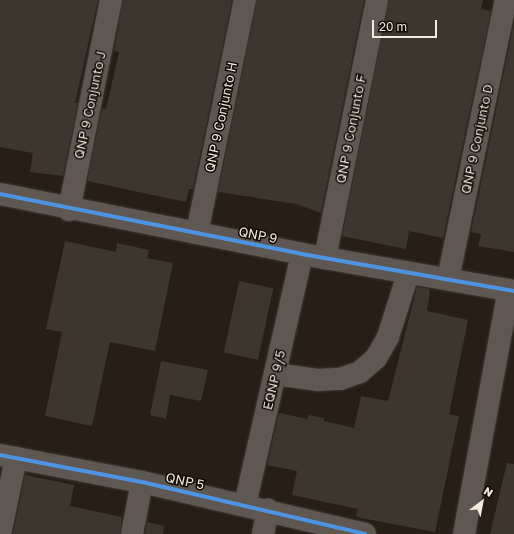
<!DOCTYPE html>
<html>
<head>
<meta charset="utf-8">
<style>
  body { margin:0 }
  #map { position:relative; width:514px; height:534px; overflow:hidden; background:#271f16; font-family:"Golos Text",sans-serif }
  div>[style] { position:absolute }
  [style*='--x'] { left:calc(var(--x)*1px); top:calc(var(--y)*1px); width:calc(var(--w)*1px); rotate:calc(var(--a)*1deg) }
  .building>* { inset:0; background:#3d362e; transform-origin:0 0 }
  .roads { filter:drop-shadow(0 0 1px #413a33) drop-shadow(0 0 1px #413a33) }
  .minor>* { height:22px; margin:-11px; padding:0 11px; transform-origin:11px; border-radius:11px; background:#5f5852 }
  .cycleway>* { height:4px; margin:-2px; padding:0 2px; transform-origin:2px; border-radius:2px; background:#4d94e3 }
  span { translate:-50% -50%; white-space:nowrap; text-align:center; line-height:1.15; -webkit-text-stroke:3px #110a05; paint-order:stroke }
  .street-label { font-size:13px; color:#f4e9de }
  .north { position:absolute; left:462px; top:482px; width:40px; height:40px; -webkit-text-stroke:3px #110a05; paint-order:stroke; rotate:32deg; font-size:11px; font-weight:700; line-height:16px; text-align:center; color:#f4e9de }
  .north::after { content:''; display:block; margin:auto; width:14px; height:18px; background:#f4e9de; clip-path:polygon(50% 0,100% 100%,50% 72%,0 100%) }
  .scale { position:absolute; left:372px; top:20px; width:65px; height:18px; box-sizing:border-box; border:2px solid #f4e9de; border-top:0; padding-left:5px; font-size:12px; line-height:14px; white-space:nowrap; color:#f4e9de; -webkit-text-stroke:3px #110a05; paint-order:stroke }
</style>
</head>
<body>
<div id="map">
  <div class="building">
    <div style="clip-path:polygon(0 0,98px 0,75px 103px,78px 103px,63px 176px,30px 172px,33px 153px,0 147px)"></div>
    <div style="clip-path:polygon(123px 0,232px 0,193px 189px,189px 189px,186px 202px,87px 181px,102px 108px,106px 109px,119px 52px,114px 51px)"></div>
    <div style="clip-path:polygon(257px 0,364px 0,321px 213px,296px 204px,218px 192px)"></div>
    <div style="clip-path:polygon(389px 0,483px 0,481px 9px,491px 11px,443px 238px,409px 231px,406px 249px,342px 236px)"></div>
    <div style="clip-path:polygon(514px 23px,514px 252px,478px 246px,481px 234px,471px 232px)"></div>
    <div style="clip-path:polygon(65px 241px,116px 252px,117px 243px,149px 250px,147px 258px,173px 263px,155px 351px,110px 342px,92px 426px,45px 416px,62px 332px,46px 329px)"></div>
    <div style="left:239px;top:281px;width:35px;height:73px;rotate:12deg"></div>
    <div style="clip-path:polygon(417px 287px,430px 289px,427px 311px,468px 320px,449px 414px,459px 416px,435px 532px,361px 518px,356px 516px,358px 509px,292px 495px,297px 471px,267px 465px,279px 413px,307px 419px,308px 415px,324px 418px,324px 421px,354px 428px,361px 396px,388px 401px)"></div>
    <div style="clip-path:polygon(161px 361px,208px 370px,201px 401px,170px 395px,166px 419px,150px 415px)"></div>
    <div style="clip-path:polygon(507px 463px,514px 464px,514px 534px,490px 534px)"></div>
    <div style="clip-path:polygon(25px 475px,74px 485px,70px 506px,122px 517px,120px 534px,13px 534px)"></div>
    <div style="clip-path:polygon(147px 522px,164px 526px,163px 534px,145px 534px)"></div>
  </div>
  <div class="roads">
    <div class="minor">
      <div style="--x:0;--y:194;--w:308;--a:11.2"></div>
      <div style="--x:302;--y:254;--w:215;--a:9.9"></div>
      <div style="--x:69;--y:210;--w:214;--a:-78.7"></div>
      <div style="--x:197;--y:233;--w:238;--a:-78.4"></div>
      <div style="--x:325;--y:258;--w:263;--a:-78.6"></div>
      <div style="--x:448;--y:279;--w:285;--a:-78.3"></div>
      <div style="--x:275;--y:374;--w:43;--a:7.9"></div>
      <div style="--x:318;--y:380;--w:22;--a:-3"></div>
      <div style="--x:340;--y:379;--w:21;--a:-19"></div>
      <div style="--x:360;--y:372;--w:21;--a:-41"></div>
      <div style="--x:376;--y:358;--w:24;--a:-60"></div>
      <div style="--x:388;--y:337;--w:66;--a:-72.4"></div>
      <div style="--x:0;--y:455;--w:145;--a:10.8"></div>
      <div style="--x:142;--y:482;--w:229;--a:13.1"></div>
      <div style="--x:245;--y:505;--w:257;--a:-77.2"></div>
      <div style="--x:0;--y:534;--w:78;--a:-78.1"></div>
      <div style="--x:132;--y:534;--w:53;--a:-79.1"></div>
      <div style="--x:263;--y:534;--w:25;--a:-79"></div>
      <div style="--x:464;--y:534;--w:248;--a:-79.6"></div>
    </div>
  </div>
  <div class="cycleway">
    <div style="--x:0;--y:194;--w:308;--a:11.2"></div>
    <div style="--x:302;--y:254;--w:215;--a:9.9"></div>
    <div style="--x:0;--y:455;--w:145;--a:10.8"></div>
    <div style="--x:142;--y:482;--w:229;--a:13.1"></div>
  </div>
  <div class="street-label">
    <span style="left:90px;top:105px;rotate:-78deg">QNP 9 Conjunto J</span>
    <span style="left:221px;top:117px;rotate:-78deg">QNP 9 Conjunto H</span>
    <span style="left:351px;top:129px;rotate:-79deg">QNP 9 Conjunto F</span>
    <span style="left:477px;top:139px;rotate:-78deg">QNP 9 Conjunto D</span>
    <span style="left:258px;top:235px;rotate:11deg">QNP 9</span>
    <span style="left:274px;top:380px;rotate:-77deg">EQNP 9/5</span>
    <span style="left:185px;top:481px;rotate:12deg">QNP 5</span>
  </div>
  <div class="north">N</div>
  <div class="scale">20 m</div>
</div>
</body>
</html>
